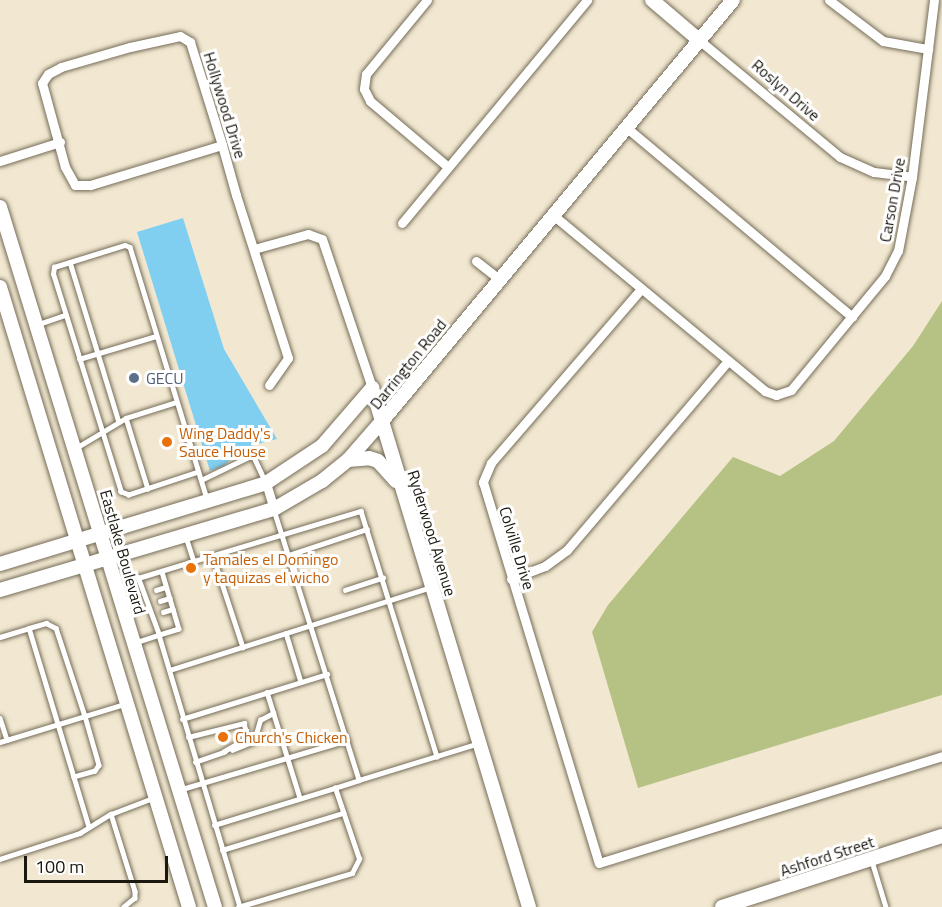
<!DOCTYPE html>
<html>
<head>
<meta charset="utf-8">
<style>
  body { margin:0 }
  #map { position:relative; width:942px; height:907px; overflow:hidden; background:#f2e8d1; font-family:"Titillium Web",sans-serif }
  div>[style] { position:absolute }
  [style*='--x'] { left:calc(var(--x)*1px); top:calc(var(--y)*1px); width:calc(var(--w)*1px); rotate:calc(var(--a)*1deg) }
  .green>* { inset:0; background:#b6c184 }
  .water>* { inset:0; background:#80cff1 }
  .roads { filter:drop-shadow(0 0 2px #756c58) drop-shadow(0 0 2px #756c58) }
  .lane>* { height:4.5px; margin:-2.25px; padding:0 2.25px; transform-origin:2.25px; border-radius:2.25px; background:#fff }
  .street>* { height:9px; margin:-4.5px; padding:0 4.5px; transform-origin:4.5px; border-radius:4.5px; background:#fff }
  .secondary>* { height:14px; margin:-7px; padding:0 7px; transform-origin:7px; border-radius:7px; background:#fff }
  .dots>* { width:16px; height:16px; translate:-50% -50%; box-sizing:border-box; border:3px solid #fff; border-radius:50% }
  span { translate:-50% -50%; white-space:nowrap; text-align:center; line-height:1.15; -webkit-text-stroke:6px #fff; paint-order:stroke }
  .street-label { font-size:16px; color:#1a170e }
  .service-label { font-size:16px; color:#4e5e75 }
  .left { translate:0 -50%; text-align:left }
  .food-label { font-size:16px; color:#c56008 }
  .scale { position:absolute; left:24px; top:856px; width:144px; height:27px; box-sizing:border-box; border:3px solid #1a170e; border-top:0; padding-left:8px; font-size:18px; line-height:21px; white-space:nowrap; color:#1a170e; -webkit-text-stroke:4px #fff; paint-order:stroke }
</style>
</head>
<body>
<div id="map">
  <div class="green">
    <div style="clip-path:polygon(942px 301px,942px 695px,638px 788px,592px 632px,608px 605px,733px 457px,780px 476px,834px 441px,913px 346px)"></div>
  </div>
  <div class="water">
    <div style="clip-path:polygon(183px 218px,224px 349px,277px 439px,242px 448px,224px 466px,210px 471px,137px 232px)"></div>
  </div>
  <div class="roads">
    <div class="lane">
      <div style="--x:70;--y:262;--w:167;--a:73"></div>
      <div style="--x:39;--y:324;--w:28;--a:-19"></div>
      <div style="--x:79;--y:359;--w:80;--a:-16.6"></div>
      <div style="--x:126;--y:418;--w:74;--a:72.8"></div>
      <div style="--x:76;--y:448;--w:58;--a:-31"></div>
      <div style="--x:126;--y:418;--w:52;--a:-17.7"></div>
      <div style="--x:198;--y:472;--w:73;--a:161.6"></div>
      <div style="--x:129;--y:495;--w:9;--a:-159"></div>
      <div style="--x:121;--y:492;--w:228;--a:-107.3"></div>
      <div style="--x:53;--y:274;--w:7;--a:-82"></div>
      <div style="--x:54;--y:267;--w:74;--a:-17.2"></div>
      <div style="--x:125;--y:245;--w:5;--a:22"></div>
      <div style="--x:130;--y:247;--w:264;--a:73"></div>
      <div style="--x:201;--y:480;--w:58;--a:-25.7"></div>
      <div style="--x:253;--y:455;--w:29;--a:65"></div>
      <div style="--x:274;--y:510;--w:283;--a:72.5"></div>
      <div style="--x:359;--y:780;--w:126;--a:-17.1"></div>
      <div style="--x:186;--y:537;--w:25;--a:72"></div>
      <div style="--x:194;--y:561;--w:174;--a:-16.7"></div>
      <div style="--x:361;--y:511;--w:257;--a:72.8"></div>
      <div style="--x:289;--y:555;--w:82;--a:-18.4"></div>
      <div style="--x:213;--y:556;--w:96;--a:71.8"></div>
      <div style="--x:162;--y:572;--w:59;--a:73.4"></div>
      <div style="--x:179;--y:629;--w:21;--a:163"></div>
      <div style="--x:159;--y:635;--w:284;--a:73.4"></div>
      <div style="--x:156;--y:590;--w:10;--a:-17"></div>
      <div style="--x:345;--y:590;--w:40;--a:-18"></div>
      <div style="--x:160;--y:601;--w:10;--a:-17"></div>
      <div style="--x:163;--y:612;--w:10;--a:-17"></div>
      <div style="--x:29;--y:628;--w:18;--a:-16"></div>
      <div style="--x:46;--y:623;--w:11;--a:27"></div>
      <div style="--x:56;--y:628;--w:93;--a:71.8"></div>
      <div style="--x:85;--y:716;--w:51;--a:74.1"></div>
      <div style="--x:99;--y:765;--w:7;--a:124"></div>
      <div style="--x:95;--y:771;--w:22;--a:164"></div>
      <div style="--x:286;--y:633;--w:51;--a:73"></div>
      <div style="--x:0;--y:637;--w:30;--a:-17"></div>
      <div style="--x:29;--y:628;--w:208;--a:73.2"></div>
      <div style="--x:137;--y:642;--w:23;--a:-18"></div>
      <div style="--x:159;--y:635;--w:61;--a:-110.2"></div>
      <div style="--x:138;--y:578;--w:59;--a:-16.9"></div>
      <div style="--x:170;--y:670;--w:274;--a:-17.6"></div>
      <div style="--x:267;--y:692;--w:111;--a:72.7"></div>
      <div style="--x:0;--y:718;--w:23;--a:72"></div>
      <div style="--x:182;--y:719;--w:152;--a:-17.2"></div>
      <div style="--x:188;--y:737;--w:58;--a:-14"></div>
      <div style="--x:244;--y:723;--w:16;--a:75"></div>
      <div style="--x:248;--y:738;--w:28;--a:150"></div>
      <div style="--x:0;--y:742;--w:130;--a:-17"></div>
      <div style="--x:232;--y:750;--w:24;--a:-22"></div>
      <div style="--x:254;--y:741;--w:22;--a:-74"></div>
      <div style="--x:260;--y:720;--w:15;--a:-28"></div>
      <div style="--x:195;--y:762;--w:31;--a:-19"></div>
      <div style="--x:182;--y:789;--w:172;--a:-16.5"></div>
      <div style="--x:111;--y:814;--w:81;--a:72.7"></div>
      <div style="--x:135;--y:891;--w:7;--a:90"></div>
      <div style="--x:135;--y:898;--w:14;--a:141"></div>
      <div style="--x:214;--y:825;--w:127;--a:-17"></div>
      <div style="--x:222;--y:850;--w:127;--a:-17"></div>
      <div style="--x:0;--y:859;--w:84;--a:-18"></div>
      <div style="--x:80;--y:833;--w:36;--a:-32"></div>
      <div style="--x:111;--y:814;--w:45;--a:-20.9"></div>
      <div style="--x:872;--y:861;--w:48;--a:73.1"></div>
      <div style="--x:238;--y:907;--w:119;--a:-16.6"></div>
      <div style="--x:352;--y:873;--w:16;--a:-63"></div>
      <div style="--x:359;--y:859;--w:75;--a:-108.7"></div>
      <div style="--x:335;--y:788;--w:25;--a:-18"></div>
    </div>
    <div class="street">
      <div style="--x:427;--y:0;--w:96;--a:129.5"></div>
      <div style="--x:366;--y:74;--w:15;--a:98"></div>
      <div style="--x:364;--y:89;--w:13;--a:63"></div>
      <div style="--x:370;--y:101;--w:101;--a:40.2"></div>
      <div style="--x:829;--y:0;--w:68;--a:37.2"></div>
      <div style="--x:883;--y:41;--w:46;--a:10.1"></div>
      <div style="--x:699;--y:40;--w:183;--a:39.7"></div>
      <div style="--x:840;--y:157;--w:37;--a:24"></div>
      <div style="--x:874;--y:172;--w:38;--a:7"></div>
      <div style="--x:627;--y:128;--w:294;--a:40"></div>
      <div style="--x:222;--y:145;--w:138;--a:163.1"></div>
      <div style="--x:90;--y:185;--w:15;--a:180"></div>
      <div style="--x:75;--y:185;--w:21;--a:-119"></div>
      <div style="--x:65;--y:167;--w:87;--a:-105.3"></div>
      <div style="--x:42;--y:83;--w:11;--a:-56"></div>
      <div style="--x:48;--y:74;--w:15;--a:-28"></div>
      <div style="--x:61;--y:67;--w:72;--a:-16.2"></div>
      <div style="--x:130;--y:47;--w:51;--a:-12.4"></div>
      <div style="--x:180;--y:36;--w:12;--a:31"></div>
      <div style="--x:190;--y:42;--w:108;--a:72.7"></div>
      <div style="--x:222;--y:145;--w:52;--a:74.4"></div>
      <div style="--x:236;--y:195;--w:171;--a:72.3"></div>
      <div style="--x:288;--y:358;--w:33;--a:125"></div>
      <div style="--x:0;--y:161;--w:63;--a:-17.6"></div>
      <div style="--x:553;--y:215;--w:276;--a:39.7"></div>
      <div style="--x:765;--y:391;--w:12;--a:20"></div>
      <div style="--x:776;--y:395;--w:16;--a:-18"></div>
      <div style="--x:791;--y:390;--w:148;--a:-50.5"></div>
      <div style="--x:885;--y:276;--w:28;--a:-63"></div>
      <div style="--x:898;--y:251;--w:75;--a:-79.3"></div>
      <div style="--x:912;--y:177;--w:178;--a:-82.9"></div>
      <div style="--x:402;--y:223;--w:290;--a:-50.3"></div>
      <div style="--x:254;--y:249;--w:56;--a:-15.5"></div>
      <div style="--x:308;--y:234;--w:15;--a:20"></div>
      <div style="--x:322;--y:239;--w:157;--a:71.4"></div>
      <div style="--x:476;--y:261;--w:29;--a:38"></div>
      <div style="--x:641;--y:289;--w:230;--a:130.8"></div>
      <div style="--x:491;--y:463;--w:21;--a:113"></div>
      <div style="--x:483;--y:482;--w:398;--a:73.1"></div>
      <div style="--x:599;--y:863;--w:359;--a:-17.3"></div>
      <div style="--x:266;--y:483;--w:27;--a:73"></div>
      <div style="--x:511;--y:579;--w:36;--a:-21"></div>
      <div style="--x:545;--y:566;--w:27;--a:-36"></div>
      <div style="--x:567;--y:550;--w:248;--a:-49.6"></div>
    </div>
    <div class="secondary">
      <div style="--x:652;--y:0;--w:62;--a:40.4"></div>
      <div style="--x:0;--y:207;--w:732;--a:72.93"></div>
      <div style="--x:0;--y:287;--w:648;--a:73.05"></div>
      <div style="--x:372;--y:388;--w:542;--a:73.17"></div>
      <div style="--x:348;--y:460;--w:21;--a:-5"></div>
      <div style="--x:369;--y:458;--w:9;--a:18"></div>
      <div style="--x:378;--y:461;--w:27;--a:48"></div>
      <div style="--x:0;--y:564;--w:278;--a:-16.9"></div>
      <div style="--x:266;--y:483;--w:67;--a:-33.5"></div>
      <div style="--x:322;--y:446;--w:77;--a:-49.2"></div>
      <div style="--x:0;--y:590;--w:286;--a:-16.5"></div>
      <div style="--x:274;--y:509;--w:56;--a:-30.3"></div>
      <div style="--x:322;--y:481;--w:33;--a:-39"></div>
      <div style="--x:348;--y:460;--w:52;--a:-48.9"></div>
      <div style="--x:382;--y:421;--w:548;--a:-50.18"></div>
      <div style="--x:722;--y:907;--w:231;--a:-17.9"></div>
    </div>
  </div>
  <div class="dots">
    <div style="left:134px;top:378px;background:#5c6f8a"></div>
    <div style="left:167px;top:442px;background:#e8710a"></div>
    <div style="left:191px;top:568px;background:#e8710a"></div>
    <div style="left:223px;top:737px;background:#e8710a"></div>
  </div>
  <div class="street-label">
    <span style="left:786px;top:90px;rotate:41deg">Roslyn Drive</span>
    <span style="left:225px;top:105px;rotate:73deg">Hollywood Drive</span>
    <span style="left:892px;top:200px;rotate:-80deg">Carson Drive</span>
    <span style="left:408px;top:364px;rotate:-51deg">Darrington Road</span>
    <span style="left:432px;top:533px;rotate:73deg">Ryderwood Avenue</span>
    <span style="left:517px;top:548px;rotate:73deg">Colville Drive</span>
    <span style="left:123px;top:552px;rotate:74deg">Eastlake Boulevard</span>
    <span style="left:827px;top:856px;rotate:-18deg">Ashford Street</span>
  </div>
  <div class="service-label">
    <span class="left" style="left:146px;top:378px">GECU</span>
  </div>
  <div class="food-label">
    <span class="left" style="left:179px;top:442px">Wing Daddy's<br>Sauce House</span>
    <span class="left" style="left:203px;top:568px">Tamales el Domingo<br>y taquizas el wicho</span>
    <span class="left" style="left:235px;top:737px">Church's Chicken</span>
  </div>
  <div class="scale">100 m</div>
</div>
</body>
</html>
